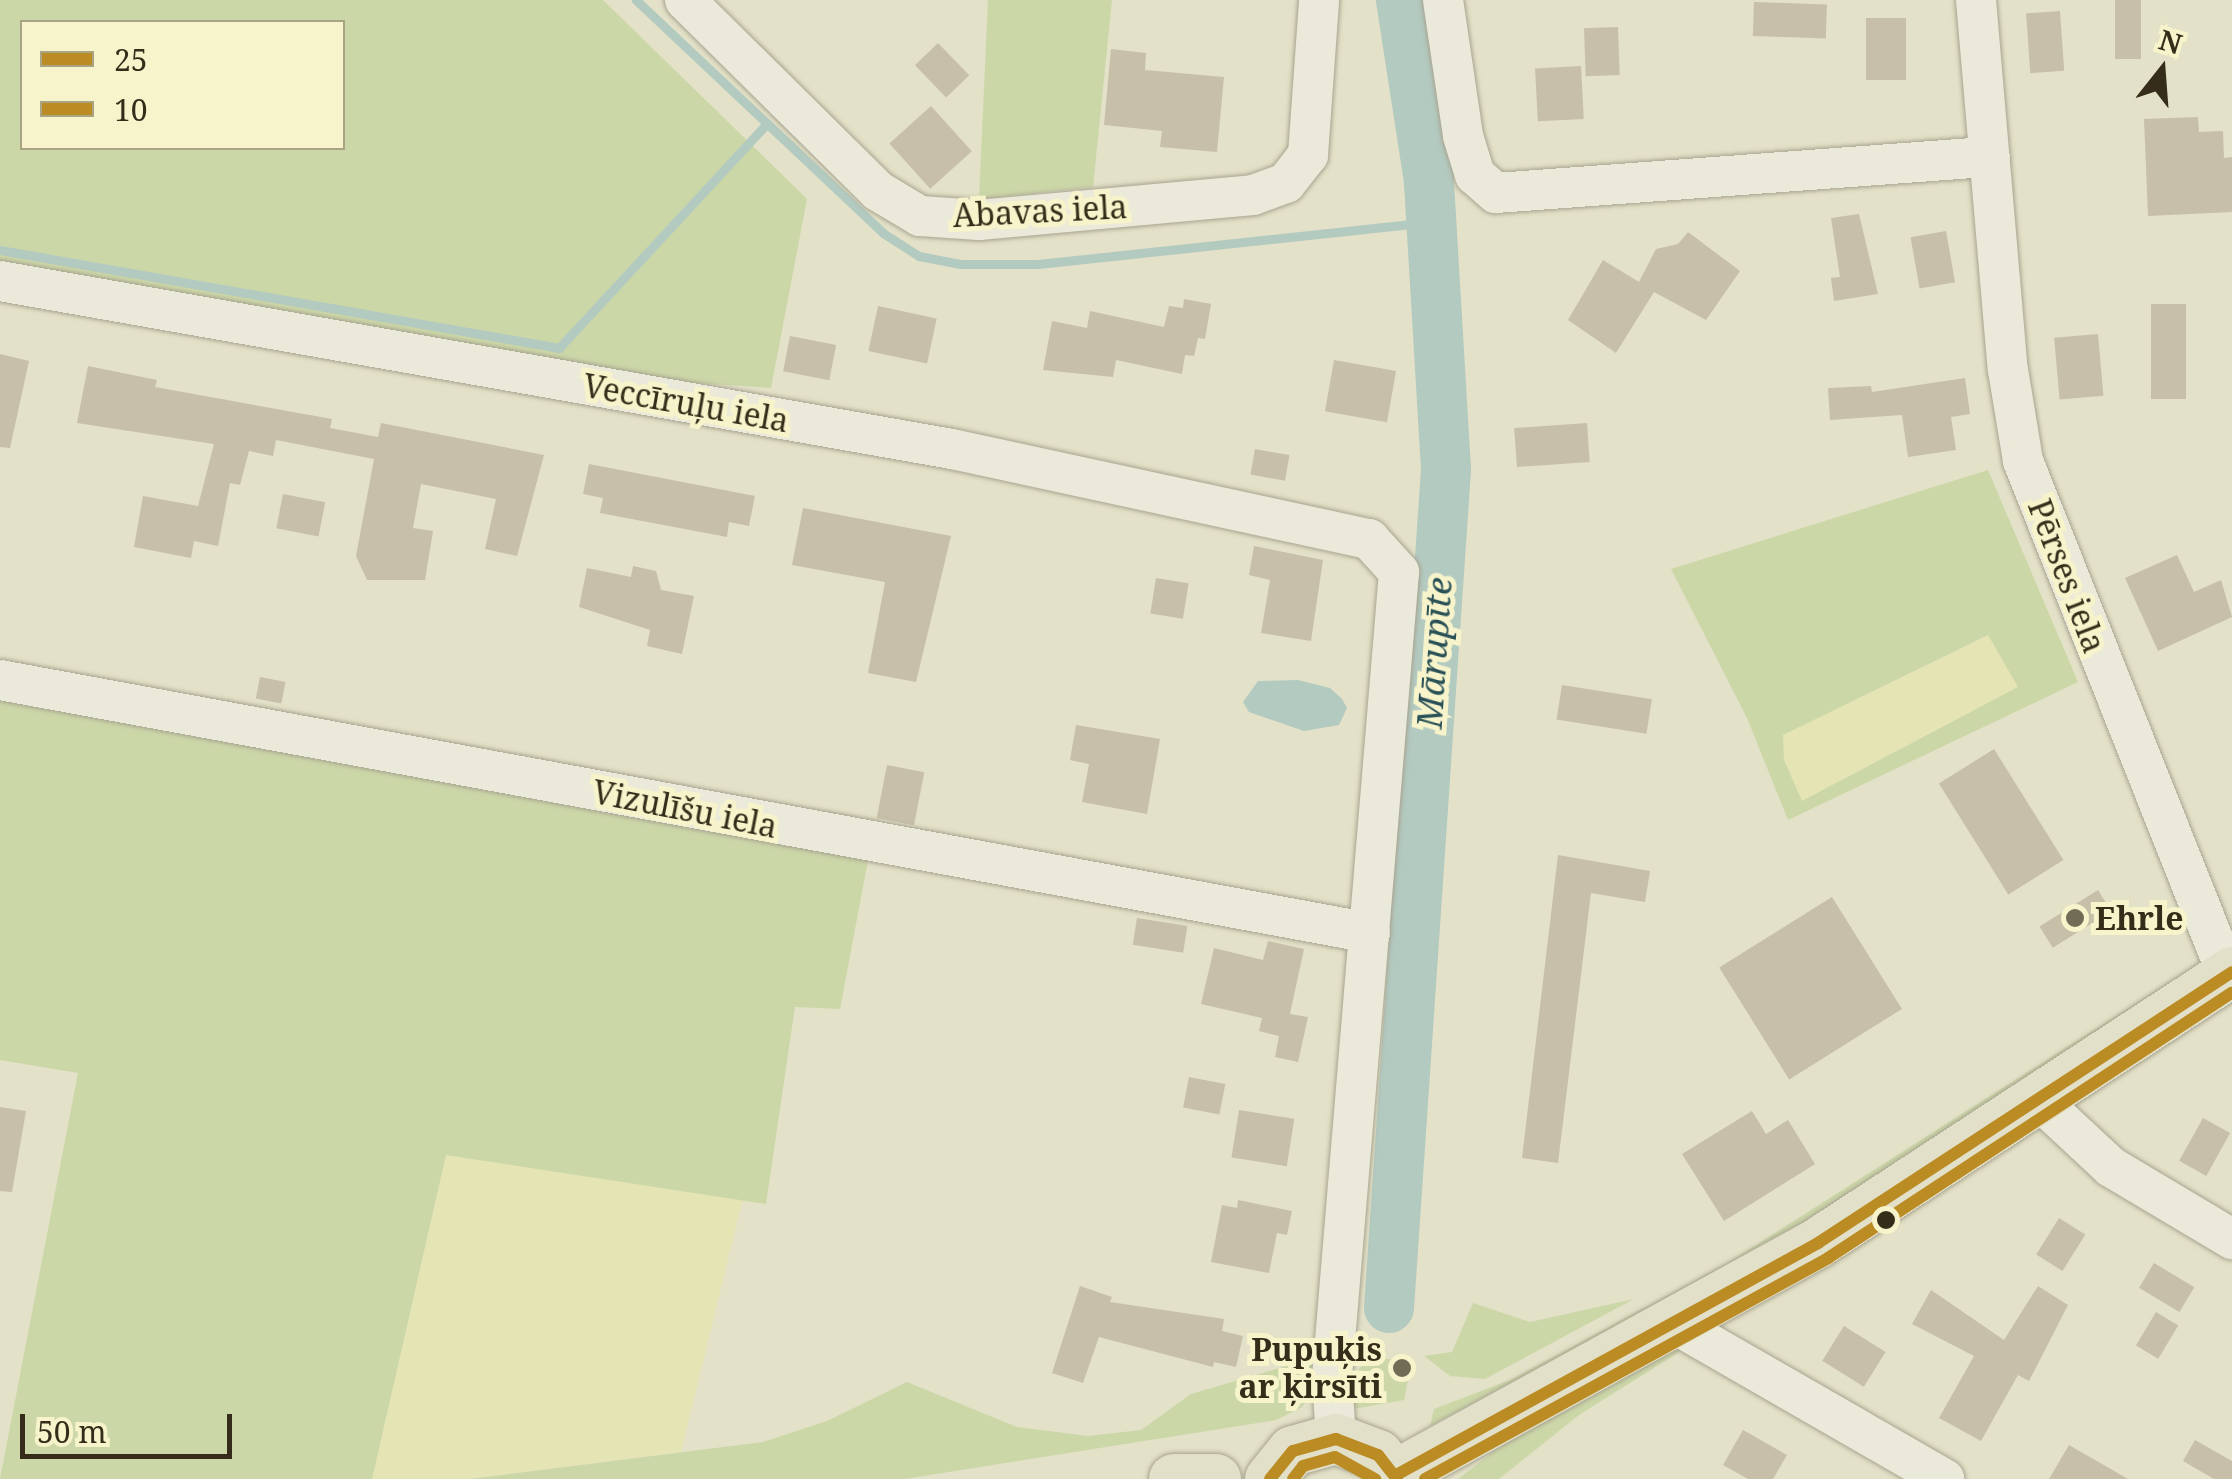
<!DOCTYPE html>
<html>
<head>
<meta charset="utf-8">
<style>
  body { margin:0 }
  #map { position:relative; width:2232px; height:1479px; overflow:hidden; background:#e3e1c7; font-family:"Noto Serif",serif }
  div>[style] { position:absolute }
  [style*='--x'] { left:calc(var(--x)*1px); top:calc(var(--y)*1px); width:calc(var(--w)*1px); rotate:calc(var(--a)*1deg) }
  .farmland>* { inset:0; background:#e4e4b5 }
  .green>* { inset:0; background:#ccd7a8 }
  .water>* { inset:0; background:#b3cac0 }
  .stream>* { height:9px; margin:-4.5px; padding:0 4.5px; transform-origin:4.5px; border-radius:4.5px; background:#b3cac0 }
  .river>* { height:50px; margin:-25px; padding:0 25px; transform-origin:25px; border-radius:25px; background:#b3cac0 }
  .building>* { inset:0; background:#c7bfa8; transform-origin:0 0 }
  .roads { filter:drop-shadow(0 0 2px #a8a491) drop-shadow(0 0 2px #a8a491) }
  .minor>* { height:40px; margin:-20px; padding:0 20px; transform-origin:20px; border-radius:20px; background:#ebe9d9 }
  .major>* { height:50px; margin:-25px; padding:0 25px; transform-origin:25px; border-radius:25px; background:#e3e0ca }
  .bus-1>* { height:12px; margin:-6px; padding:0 6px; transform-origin:6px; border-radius:6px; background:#bb8c23 }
  .bus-2>* { height:12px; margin:-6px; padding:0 6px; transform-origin:6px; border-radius:6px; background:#bb8c23 }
  .dots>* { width:28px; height:28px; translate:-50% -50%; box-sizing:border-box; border:5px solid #f7f3ca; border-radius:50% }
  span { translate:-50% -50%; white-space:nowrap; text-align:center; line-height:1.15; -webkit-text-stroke:10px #f7f3ca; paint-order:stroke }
  .street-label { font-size:32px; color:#352d1a }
  .poi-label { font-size:32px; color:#352d1a; font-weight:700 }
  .left { translate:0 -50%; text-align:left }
  .right { translate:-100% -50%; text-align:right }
  .water-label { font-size:35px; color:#285056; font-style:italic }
  .legend { position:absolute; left:20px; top:20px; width:325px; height:130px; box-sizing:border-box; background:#f7f3ca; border:2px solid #a9a484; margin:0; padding:12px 18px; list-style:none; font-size:30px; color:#352d1a }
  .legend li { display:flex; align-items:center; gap:20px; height:50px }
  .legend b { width:50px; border:2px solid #a9a484 }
  .north { position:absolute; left:2112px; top:20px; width:100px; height:100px; -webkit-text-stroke:8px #f7f3ca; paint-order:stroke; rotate:17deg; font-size:28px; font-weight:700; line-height:40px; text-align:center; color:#352d1a }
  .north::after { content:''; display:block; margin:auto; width:35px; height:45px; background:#352d1a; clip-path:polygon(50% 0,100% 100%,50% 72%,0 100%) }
  .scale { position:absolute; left:20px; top:1414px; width:212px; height:45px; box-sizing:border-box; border:5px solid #352d1a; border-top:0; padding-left:12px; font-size:30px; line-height:35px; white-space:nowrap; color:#352d1a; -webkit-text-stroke:8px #f7f3ca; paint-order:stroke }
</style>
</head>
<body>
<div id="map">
  <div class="farmland">
    <div style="clip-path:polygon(1989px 635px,2019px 687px,1802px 801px,1784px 760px,1782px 735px)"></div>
    <div style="clip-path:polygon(446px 1155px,743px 1198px,681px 1452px,471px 1479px,372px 1479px)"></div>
  </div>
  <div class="green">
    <div style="clip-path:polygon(evenodd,0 0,603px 0,807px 199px,771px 388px,572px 375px,0 267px,0 0,22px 22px,342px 22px,342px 148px,22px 148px,22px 22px)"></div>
    <div style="clip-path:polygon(988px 0,1112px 0,1093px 187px,979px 199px)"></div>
    <div style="clip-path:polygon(evenodd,1988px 470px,2078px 682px,1788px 820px,1747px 718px,1671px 569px,1988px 470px,1988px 635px,2018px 687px,1802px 801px,1784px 760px,1783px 735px,1988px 635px)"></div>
    <div style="clip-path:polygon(0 699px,869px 855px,840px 1009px,795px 1007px,766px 1204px,446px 1155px,372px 1479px,0 1479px,78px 1073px,0 1060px)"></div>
    <div style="clip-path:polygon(2199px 963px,2193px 974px,1801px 1228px,1430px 1426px,1434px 1409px,1510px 1380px,1726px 1264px)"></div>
    <div style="clip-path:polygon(1634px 1299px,1485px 1379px,1450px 1376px,1424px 1356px,1452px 1352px,1473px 1303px,1530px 1322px)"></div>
    <div style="clip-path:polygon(1675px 1348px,1684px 1349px,1579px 1415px,1499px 1479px,1458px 1479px,1498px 1448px)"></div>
    <div style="clip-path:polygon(1317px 1357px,1318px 1386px,1302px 1407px,1276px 1420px,905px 1479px,470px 1479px,763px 1442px,827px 1421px,907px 1382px,1017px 1427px,1088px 1436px,1141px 1430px,1191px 1394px)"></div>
    <div style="clip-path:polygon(1369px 1359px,1412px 1359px,1404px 1400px,1353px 1409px,1352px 1376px)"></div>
  </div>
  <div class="water">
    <div style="clip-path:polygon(1298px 680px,1330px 688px,1342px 699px,1347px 708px,1339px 725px,1304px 731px,1249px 712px,1243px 702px,1258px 681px)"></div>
  </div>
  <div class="stream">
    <div style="--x:636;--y:0;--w:340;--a:43.3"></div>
    <div style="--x:883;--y:233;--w:43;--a:32.6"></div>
    <div style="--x:919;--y:256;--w:42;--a:11"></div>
    <div style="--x:960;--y:264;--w:78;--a:0"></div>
    <div style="--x:1038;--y:264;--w:392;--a:-6.1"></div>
    <div style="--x:0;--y:250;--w:568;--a:9.94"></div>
    <div style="--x:559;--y:348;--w:306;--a:-47.2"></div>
  </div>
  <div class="river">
    <div style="--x:1389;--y:1308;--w:841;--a:-86.11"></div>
    <div style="--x:1446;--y:469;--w:289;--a:-93.4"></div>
    <div style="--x:1429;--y:181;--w:183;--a:-98.8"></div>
  </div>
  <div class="building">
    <div style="left:2115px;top:0;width:26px;height:59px"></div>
    <div style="left:1754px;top:2px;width:73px;height:34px;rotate:2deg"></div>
    <div style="left:2060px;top:11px;width:60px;height:34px;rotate:86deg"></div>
    <div style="left:1906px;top:18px;width:62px;height:40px;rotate:90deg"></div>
    <div style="left:1618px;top:27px;width:48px;height:34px;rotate:88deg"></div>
    <div style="left:938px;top:43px;width:45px;height:32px;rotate:46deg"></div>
    <div style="clip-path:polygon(1111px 49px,1146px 53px,1145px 70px,1224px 77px,1217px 152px,1160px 147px,1162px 131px,1104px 125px)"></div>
    <div style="left:1581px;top:66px;width:53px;height:46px;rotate:87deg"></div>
    <div style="left:931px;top:106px;width:61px;height:56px;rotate:48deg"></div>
    <div style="clip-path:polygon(2198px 117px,2199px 132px,2223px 131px,2224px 158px,2232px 157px,2232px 212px,2148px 216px,2144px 119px)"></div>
    <div style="clip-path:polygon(1859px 214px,1878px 294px,1834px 301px,1831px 278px,1840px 277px,1831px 218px)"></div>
    <div style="left:1946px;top:231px;width:52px;height:36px;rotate:80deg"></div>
    <div style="clip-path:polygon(1688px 232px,1740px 271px,1706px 320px,1654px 292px,1616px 353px,1568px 320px,1603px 260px,1639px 282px,1656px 249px,1678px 244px)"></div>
    <div style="clip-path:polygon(1184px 299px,1211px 304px,1205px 339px,1198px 338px,1194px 356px,1185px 355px,1182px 374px,1116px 360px,1113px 377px,1043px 370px,1052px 321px,1087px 328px,1090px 311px,1164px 327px,1169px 306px,1183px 308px)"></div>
    <div style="left:2151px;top:304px;width:35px;height:95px"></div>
    <div style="left:878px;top:306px;width:60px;height:46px;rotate:12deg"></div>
    <div style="left:2098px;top:334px;width:62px;height:44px;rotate:85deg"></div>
    <div style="left:790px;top:336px;width:47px;height:36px;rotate:11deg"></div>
    <div style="clip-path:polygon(0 354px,29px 361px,10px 448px,0 447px)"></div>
    <div style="left:1334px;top:360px;width:63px;height:52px;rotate:10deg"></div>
    <div style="clip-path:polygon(88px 366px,157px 380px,155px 387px,332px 419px,330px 428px,378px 437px,381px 423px,544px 455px,517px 556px,485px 549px,496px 499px,421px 484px,413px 528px,433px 531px,425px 580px,367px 580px,356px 556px,374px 459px,276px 440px,273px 456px,249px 451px,240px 485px,230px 483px,218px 546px,194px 541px,191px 558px,134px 547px,143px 496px,198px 506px,214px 444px,77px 423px)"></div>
    <div style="clip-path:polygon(1965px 378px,1970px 414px,1951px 417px,1956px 450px,1908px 457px,1902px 415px,1830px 420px,1828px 388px,1871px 386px,1872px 392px)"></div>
    <div style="left:1587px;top:423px;width:39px;height:73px;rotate:86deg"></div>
    <div style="left:1255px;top:449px;width:35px;height:26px;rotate:10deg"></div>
    <div style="clip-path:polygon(589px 464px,755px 496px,749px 526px,729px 522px,727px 537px,600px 513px,603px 498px,583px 494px)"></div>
    <div style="left:283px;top:494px;width:43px;height:35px;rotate:11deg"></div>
    <div style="clip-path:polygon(803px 508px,951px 536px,916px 682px,868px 673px,885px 582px,792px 565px)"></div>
    <div style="clip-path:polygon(1254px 546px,1323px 560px,1311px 641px,1261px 633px,1270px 580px,1249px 575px)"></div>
    <div style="clip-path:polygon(2177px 555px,2194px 592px,2221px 580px,2232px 617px,2158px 651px,2125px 578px)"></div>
    <div style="clip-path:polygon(633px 566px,656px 571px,661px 590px,694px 596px,682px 654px,647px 646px,650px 630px,579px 607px,587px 568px,631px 577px)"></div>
    <div style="left:1156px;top:578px;width:33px;height:36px;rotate:9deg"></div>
    <div style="left:260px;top:677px;width:26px;height:22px;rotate:11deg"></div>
    <div style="left:1562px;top:685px;width:91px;height:35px;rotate:9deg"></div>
    <div style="clip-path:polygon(1076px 725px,1160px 739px,1147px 814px,1082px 802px,1089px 764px,1070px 760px)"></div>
    <div style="left:1994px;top:749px;width:131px;height:65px;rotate:58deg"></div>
    <div style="left:887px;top:765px;width:38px;height:54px;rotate:11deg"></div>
    <div style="clip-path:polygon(1558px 855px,1650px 871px,1645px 902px,1591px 893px,1558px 1163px,1522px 1158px)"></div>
    <div style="left:2098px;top:890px;width:25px;height:69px;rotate:58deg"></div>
    <div style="left:1832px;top:897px;width:132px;height:133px;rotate:58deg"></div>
    <div style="left:1137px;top:918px;width:51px;height:27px;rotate:9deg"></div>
    <div style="clip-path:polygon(1268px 941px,1304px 949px,1290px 1014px,1308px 1017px,1298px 1062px,1275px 1057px,1279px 1036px,1259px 1031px,1262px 1018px,1201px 1004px,1214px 948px,1263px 960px)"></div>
    <div style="left:1189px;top:1077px;width:37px;height:31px;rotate:11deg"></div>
    <div style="clip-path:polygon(0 1107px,26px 1111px,12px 1192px,0 1191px)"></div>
    <div style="left:1239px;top:1110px;width:56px;height:48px;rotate:9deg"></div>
    <div style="clip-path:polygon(1752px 1111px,1766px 1134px,1788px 1120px,1815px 1164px,1724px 1221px,1682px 1154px)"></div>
    <div style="left:2203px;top:1118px;width:31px;height:49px;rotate:29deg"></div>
    <div style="clip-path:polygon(1238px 1200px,1292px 1211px,1287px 1235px,1277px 1233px,1269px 1273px,1211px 1262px,1222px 1205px,1237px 1208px)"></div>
    <div style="left:2059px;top:1218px;width:31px;height:43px;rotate:32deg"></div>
    <div style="left:2154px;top:1263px;width:47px;height:29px;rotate:31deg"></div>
    <div style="clip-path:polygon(1080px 1286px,1112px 1297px,1110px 1302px,1224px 1319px,1222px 1331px,1243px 1336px,1236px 1367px,1214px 1362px,1213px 1367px,1099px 1337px,1083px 1383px,1052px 1373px)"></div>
    <div style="clip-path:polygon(2038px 1286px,2068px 1305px,2029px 1381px,2018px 1375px,1981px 1441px,1939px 1418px,1974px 1356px,1912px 1324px,1931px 1290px,2004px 1340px)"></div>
    <div style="left:2156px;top:1312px;width:26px;height:39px;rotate:31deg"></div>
    <div style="left:1844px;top:1326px;width:49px;height:41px;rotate:32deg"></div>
    <div style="clip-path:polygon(1743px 1430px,1787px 1455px,1773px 1479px,1748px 1479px,1723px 1465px)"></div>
    <div style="clip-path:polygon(2195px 1440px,2232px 1461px,2232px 1479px,2214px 1479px,2183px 1461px)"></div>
    <div style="clip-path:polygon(2069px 1445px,2128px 1479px,2049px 1479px)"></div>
  </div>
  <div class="roads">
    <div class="minor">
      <div style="--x:685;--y:0;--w:272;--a:44.7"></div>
      <div style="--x:878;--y:191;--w:49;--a:30.8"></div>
      <div style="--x:920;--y:216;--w:59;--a:3.9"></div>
      <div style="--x:979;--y:220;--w:275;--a:-5.2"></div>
      <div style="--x:1253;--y:195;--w:35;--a:-20"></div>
      <div style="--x:1286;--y:183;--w:36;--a:-52"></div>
      <div style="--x:1308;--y:155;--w:155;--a:-85.9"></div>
      <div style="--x:1443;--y:0;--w:137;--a:81.6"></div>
      <div style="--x:1463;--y:136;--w:41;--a:72.9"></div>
      <div style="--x:1475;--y:175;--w:28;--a:41"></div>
      <div style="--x:1496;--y:193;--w:495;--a:-4.2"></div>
      <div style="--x:1976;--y:0;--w:371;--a:85.1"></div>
      <div style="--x:2008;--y:370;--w:92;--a:80.6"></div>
      <div style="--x:2023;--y:461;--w:552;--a:68.31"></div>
      <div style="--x:0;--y:281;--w:967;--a:10.01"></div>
      <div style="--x:952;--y:449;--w:427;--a:12.2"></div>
      <div style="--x:1369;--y:539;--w:45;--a:47.7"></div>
      <div style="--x:1399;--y:572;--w:807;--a:94.76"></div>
      <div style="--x:1332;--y:1376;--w:63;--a:86.4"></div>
      <div style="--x:0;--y:680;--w:1393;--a:10.46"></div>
      <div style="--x:2039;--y:1100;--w:98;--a:42.9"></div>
      <div style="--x:2111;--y:1167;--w:141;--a:30.8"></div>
      <div style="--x:1673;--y:1323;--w:313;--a:29.9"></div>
    </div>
    <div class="major">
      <div style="--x:1396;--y:1475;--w:482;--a:-28.8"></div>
      <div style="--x:1818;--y:1243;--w:495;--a:-33.2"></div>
      <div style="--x:1174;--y:1479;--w:42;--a:0"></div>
      <div style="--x:1270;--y:1479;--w:36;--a:-51"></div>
      <div style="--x:1293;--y:1451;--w:45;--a:-15.6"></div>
      <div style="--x:1336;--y:1439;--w:45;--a:20.9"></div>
      <div style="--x:1378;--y:1455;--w:31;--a:52"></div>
    </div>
  </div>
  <div class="bus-1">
    <div style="--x:1396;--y:1475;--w:482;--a:-28.8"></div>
    <div style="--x:1818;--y:1243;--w:495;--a:-33.2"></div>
    <div style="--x:1270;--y:1479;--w:36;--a:-51"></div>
    <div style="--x:1293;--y:1451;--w:45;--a:-15.6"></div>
    <div style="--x:1336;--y:1439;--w:45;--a:20.9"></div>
    <div style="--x:1378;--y:1455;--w:31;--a:52"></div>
  </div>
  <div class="bus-2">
    <div style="--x:1293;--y:1479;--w:16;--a:-52"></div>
    <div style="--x:1303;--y:1466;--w:33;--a:-16"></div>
    <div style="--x:1335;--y:1457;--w:46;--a:28.8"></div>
    <div style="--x:1425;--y:1479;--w:460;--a:-28.7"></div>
    <div style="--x:1828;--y:1258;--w:483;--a:-33.3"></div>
  </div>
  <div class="dots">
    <div style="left:2075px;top:918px;background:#726c57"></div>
    <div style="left:1886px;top:1220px;background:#352d1a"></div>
    <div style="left:1402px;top:1368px;background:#726c57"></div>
  </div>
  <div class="street-label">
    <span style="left:1040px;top:211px;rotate:-3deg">Abavas iela</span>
    <span style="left:686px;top:403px;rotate:10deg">Veccīruļu iela</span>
    <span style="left:2067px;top:576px;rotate:69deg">Pērses iela</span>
    <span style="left:685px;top:809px;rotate:11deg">Vizulīšu iela</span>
  </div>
  <div class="poi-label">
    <span class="left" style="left:2095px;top:918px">Ehrle</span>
    <span class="right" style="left:1382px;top:1368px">Pupuķis<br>ar ķirsīti</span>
  </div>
  <div class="water-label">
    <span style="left:1434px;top:653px;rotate:-86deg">Mārupīte</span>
  </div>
  <ul class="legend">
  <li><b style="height:12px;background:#bb8c23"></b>25</li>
  <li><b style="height:12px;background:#bb8c23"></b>10</li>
  </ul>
  <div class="north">N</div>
  <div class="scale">50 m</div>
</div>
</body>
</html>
